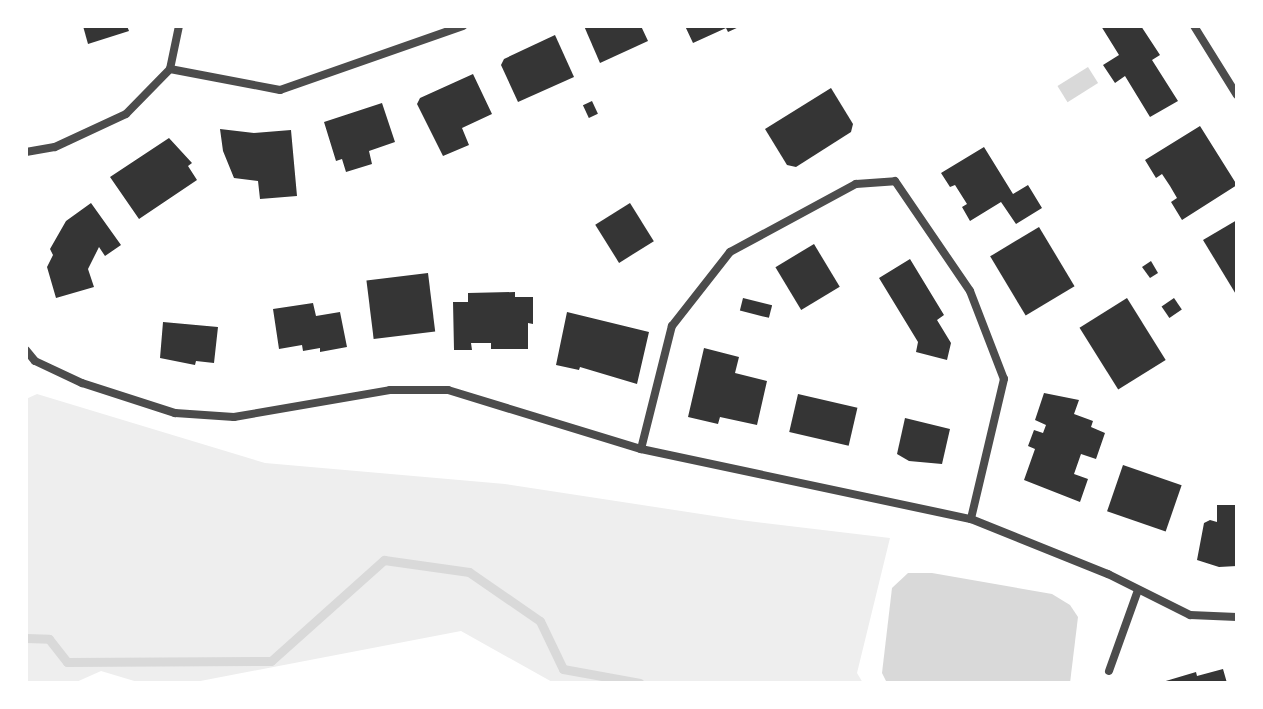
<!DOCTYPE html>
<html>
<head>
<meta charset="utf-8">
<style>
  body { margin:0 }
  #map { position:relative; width:1263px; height:709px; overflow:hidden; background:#fff; font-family:Overpass,sans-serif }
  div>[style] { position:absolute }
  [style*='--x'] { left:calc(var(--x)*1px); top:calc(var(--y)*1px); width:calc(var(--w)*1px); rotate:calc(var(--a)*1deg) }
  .green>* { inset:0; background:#eee }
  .water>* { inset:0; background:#d9d9d9; transform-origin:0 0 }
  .stream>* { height:9px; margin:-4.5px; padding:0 4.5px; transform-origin:4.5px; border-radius:4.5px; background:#d9d9d9 }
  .building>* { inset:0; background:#353535; transform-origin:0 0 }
  .minor>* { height:8px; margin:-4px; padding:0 4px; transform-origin:4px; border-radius:4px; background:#4c4c4c }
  span { translate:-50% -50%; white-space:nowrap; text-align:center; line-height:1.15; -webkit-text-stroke:8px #fff; paint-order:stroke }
  .frame { position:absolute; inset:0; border:28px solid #fff; pointer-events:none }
</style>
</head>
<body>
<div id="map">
  <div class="green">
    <div style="clip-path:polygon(37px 394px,265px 463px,505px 484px,740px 520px,890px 538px,857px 673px,863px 683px,554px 683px,461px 631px,190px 683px,141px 683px,101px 671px,74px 683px,26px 683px,26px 399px)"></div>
  </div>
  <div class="water">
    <div style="left:1088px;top:67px;width:19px;height:36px;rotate:58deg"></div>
    <div style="clip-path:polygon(908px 573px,932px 573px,1052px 594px,1070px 605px,1078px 617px,1070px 683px,887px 683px,882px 673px,892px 588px)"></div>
  </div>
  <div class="stream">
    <div style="--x:26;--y:638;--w:23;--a:2"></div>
    <div style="--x:49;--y:639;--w:29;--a:52"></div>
    <div style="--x:67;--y:662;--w:204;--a:-0.3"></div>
    <div style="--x:271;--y:661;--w:152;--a:-41.8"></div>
    <div style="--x:384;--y:560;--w:86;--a:8"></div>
    <div style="--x:469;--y:572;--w:86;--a:34.6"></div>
    <div style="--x:540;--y:621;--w:53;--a:64.4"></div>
    <div style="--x:563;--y:669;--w:78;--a:10.3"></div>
  </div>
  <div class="building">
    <div style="clip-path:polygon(83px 26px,127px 26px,129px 31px,88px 44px)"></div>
    <div style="clip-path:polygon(584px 26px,641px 26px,648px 41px,600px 63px)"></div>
    <div style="clip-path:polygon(685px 26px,741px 26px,728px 32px,726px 28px,693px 43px)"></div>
    <div style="clip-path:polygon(1101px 26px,1141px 26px,1160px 55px,1152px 60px,1178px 101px,1150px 117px,1125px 76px,1115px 83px,1103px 65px,1119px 55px)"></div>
    <div style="clip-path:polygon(555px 35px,574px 77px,518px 102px,501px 65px,504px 59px)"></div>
    <div style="clip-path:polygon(473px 74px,492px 114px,462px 128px,469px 145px,443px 156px,417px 104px,420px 98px)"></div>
    <div style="clip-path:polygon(831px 88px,853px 124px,851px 132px,796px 167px,787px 165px,765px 129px)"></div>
    <div style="left:592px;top:101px;width:14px;height:10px;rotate:65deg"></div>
    <div style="clip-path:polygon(382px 103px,395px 142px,369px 151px,372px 164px,346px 172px,342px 159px,336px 161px,324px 122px)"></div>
    <div style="clip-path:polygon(1200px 126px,1237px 185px,1182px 220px,1171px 202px,1177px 198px,1170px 186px,1162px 174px,1156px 178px,1145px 160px)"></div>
    <div style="clip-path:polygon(220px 129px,254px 133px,291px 130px,297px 196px,260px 199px,258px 181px,234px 178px,223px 151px)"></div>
    <div style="clip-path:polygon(169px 138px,192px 163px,188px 166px,197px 180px,139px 219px,110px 177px)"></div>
    <div style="clip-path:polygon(984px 147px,1013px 194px,1028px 185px,1042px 208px,1016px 224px,1001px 202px,970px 221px,962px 207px,967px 204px,955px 185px,950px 187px,941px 173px)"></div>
    <div style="clip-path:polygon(91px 203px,121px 245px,105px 256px,99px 247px,88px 269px,94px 287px,56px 298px,47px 267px,53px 255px,50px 249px,66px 221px)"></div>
    <div style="left:630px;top:203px;width:45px;height:41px;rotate:58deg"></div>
    <div style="clip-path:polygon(1237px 220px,1237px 296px,1203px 240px)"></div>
    <div style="left:1039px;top:227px;width:69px;height:57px;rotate:59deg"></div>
    <div style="left:814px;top:244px;width:50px;height:45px;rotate:59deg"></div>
    <div style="clip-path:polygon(910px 259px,944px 315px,937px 320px,951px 343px,947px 360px,916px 352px,918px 342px,879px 278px)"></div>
    <div style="clip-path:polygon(1151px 261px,1158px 273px,1150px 278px,1142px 267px)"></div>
    <div style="left:428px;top:273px;width:59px;height:62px;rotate:83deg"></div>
    <div style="clip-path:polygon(515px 292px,515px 297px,533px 297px,533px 324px,528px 323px,528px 349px,491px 349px,491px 343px,471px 343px,472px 350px,454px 350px,453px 302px,468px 302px,468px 293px)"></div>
    <div style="left:743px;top:298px;width:30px;height:13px;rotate:14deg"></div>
    <div style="left:1127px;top:298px;width:73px;height:56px;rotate:58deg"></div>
    <div style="left:1174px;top:298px;width:14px;height:15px;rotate:56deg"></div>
    <div style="clip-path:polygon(313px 303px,316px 316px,340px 312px,347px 347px,320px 352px,320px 348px,303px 351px,302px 345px,279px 349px,273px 309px)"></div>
    <div style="clip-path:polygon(567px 312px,649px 332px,637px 384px,580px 367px,579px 370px,556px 365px)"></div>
    <div style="clip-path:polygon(163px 322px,218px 327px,214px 363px,196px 361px,195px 365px,160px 358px)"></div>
    <div style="clip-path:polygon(704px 348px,739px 357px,735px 373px,767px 381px,757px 425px,720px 417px,718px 424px,688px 417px)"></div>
    <div style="clip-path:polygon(1044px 393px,1079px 400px,1074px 414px,1093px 421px,1091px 427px,1105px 433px,1096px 459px,1081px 454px,1074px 474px,1088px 479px,1080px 502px,1024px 480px,1035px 449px,1028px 446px,1034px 430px,1043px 433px,1046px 425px,1035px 420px)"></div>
    <div style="left:798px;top:394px;width:61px;height:39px;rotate:13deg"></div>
    <div style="clip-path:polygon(905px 418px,950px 429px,942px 464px,909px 461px,897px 454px)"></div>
    <div style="left:1123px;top:465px;width:62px;height:49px;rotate:19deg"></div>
    <div style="clip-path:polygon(1217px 505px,1237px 505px,1237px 566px,1219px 567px,1197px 560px,1204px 523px,1210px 520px,1217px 522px)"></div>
    <div style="clip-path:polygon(1223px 669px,1227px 683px,1159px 683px,1196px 672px,1197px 676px)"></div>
  </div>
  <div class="minor">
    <div style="--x:1194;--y:26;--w:81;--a:58.1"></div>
    <div style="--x:170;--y:69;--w:112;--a:10.8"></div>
    <div style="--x:280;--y:90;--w:194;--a:-19.3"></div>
    <div style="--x:26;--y:152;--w:29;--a:-10"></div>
    <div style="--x:55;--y:147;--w:78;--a:-24.9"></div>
    <div style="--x:126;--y:114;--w:63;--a:-45.6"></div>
    <div style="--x:170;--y:69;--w:44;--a:-78.2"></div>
    <div style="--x:26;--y:350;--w:14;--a:51"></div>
    <div style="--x:35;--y:361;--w:52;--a:25.1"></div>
    <div style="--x:82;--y:383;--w:98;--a:17.9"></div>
    <div style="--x:175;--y:413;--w:59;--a:3.9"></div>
    <div style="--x:234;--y:417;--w:158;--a:-9.8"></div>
    <div style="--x:390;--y:390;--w:58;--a:0"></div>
    <div style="--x:448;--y:390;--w:202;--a:17"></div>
    <div style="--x:641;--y:449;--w:337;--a:12"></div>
    <div style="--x:971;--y:519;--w:148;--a:21.9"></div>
    <div style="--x:1108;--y:574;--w:92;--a:26.6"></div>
    <div style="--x:1190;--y:615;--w:47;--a:2.4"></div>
    <div style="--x:641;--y:449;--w:127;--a:-75.9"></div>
    <div style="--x:672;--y:326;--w:94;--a:-51.9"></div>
    <div style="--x:730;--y:252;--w:143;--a:-28.4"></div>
    <div style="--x:856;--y:184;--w:39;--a:-4"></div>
    <div style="--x:895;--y:181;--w:133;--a:55.7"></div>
    <div style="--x:970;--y:291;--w:94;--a:68.9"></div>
    <div style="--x:1004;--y:379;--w:144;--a:103.3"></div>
    <div style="--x:1109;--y:671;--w:86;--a:-70.3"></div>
  </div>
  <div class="frame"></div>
</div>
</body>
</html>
